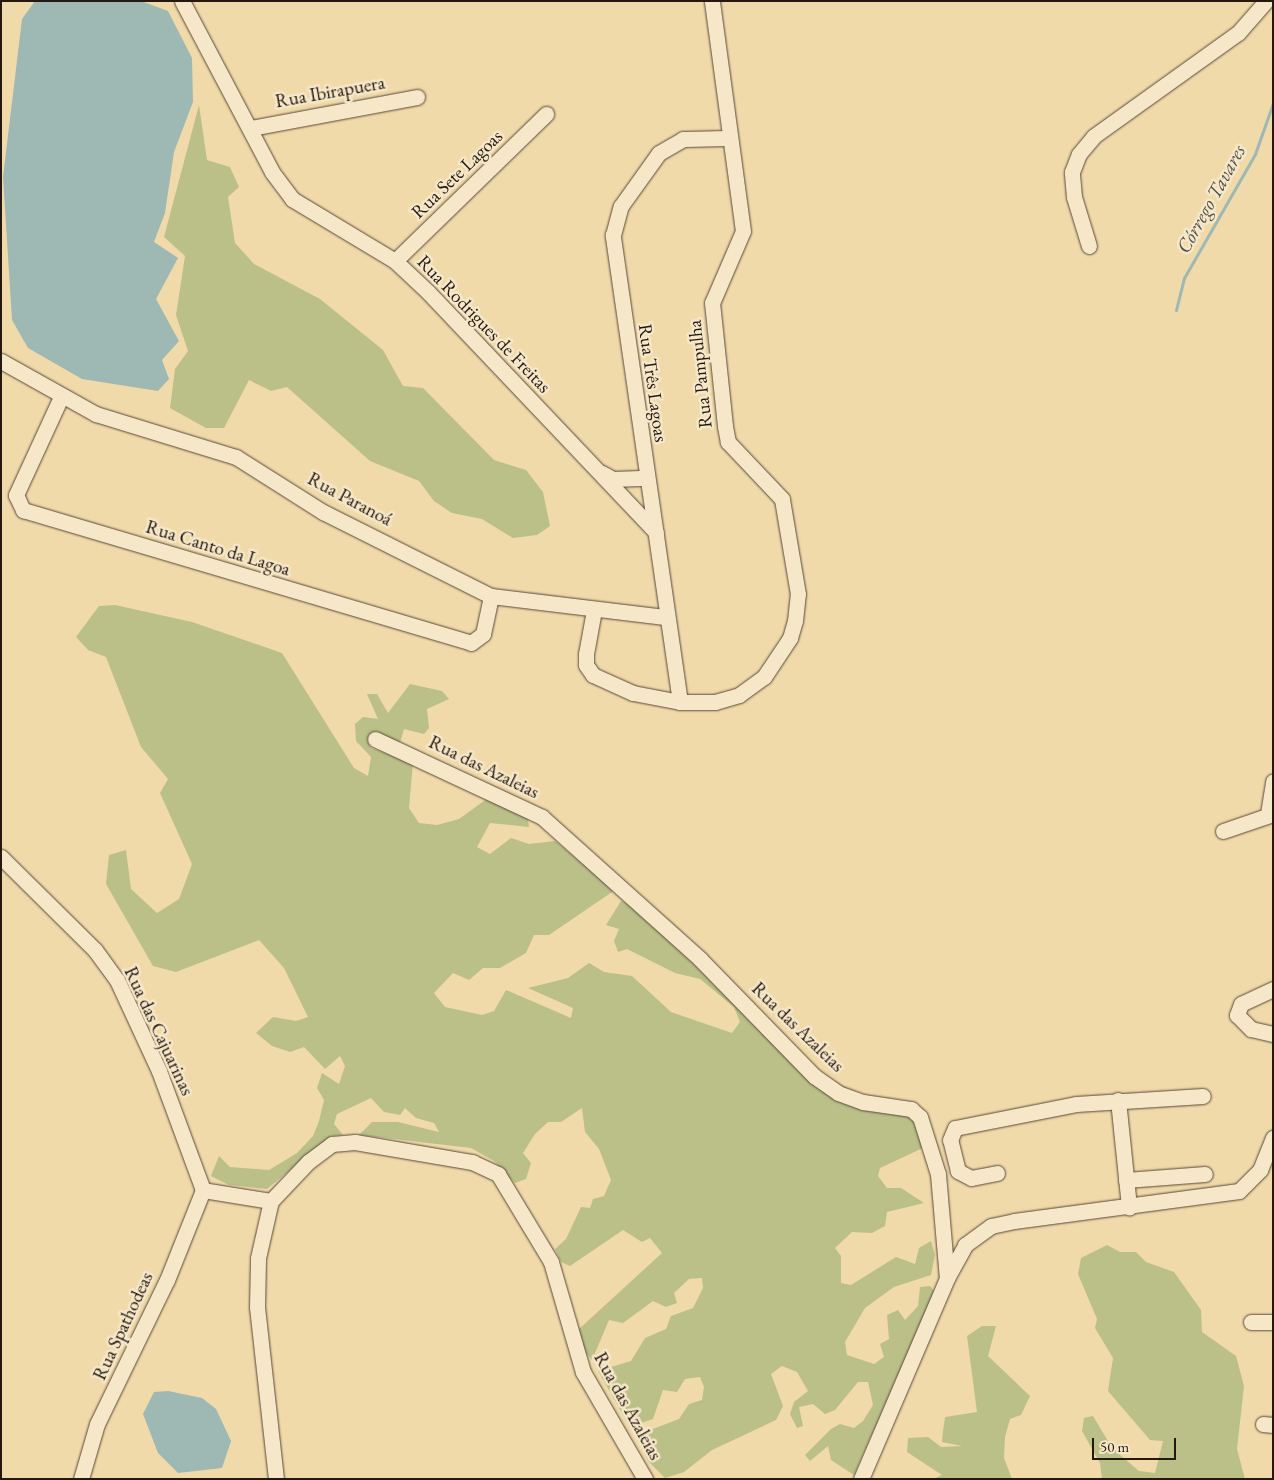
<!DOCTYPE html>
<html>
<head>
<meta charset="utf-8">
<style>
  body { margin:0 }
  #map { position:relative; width:1274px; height:1480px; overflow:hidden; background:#f0daaa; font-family:"EB Garamond",serif }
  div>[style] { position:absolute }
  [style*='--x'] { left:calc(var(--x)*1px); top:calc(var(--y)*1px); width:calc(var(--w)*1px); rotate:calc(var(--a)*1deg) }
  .green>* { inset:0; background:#bac088 }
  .water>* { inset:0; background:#9eb8b3 }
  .stream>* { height:3px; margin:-1.5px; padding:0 1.5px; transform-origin:1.5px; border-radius:1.5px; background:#9eb8b3 }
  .roads { filter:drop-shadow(0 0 1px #574837) drop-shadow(0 0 1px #574837) }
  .minor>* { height:15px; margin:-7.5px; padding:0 7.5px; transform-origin:7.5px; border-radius:7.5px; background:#f5e7c8 }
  span { translate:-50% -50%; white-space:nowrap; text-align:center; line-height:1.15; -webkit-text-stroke:5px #f5e7c8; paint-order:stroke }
  .street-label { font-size:19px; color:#241811 }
  .water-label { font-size:20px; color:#4f504a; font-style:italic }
  .frame { position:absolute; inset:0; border:2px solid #241811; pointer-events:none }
  .scale { position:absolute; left:1092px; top:1438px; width:84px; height:22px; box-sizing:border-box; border:2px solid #241811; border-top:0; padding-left:6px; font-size:15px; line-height:18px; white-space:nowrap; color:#241811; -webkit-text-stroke:4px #f5e7c8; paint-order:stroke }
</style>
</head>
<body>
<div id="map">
  <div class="green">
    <div style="clip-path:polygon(199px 105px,207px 160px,230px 167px,239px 187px,228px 197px,235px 243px,254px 264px,320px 299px,383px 350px,403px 386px,423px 388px,494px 460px,526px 470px,543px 492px,550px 526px,537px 535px,513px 538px,482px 519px,452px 513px,434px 501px,419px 481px,370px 461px,287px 387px,271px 391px,249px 380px,224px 428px,206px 428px,170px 408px,175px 369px,188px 351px,176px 315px,185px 256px,164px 237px)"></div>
    <div style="clip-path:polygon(115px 605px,192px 622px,282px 653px,354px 768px,368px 776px,371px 757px,356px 741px,355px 724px,363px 717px,378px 719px,367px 694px,377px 694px,388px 713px,410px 684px,442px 691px,449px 699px,427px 709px,429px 728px,424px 734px,404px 729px,400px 743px,368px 740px,371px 748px,413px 763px,409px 808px,419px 823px,437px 825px,459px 819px,488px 798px,528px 819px,529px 827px,490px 823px,477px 847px,490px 854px,511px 838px,529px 844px,555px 841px,615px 890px,549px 935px,534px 935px,526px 953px,500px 968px,483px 968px,469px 980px,453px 973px,434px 993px,445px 1007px,482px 1015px,494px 1011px,506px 990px,571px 1018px,573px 1008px,528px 988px,568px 978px,589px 963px,604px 972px,632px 976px,671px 1012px,732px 1033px,740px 1022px,734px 1007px,700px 979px,675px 973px,627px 949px,618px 952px,614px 941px,619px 929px,606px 925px,621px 901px,637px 908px,793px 1063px,913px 1118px,925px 1147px,880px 1168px,878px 1176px,887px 1188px,901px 1188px,924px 1203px,887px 1212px,885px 1226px,872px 1233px,852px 1232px,835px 1248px,841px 1256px,841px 1283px,851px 1285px,896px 1257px,915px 1264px,919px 1248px,931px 1241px,935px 1255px,931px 1275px,894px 1287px,865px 1308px,845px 1342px,847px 1355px,874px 1364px,884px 1357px,880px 1344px,889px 1339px,887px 1315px,898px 1310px,905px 1320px,918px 1306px,920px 1287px,930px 1286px,935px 1292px,854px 1475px,831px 1460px,828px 1446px,810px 1461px,805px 1455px,831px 1429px,840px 1424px,854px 1428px,863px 1421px,873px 1405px,868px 1382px,858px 1382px,835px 1410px,825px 1414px,813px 1404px,799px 1407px,803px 1426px,797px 1428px,790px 1414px,794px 1402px,808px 1391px,797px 1372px,782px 1366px,771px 1374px,783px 1406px,776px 1420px,712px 1450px,684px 1472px,665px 1478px,648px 1461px,637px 1435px,679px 1419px,689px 1404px,702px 1400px,704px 1387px,700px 1377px,685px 1379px,677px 1392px,663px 1390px,653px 1419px,630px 1427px,598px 1371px,631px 1361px,645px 1338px,666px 1329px,671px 1316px,693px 1308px,703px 1288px,702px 1278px,689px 1279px,674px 1293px,677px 1303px,666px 1307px,653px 1301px,623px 1323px,609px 1320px,592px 1360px,583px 1350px,578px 1330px,662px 1253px,650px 1238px,642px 1242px,623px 1230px,570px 1266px,561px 1262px,555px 1249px,566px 1239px,581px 1207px,590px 1208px,593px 1199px,604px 1196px,611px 1180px,599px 1149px,585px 1132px,582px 1108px,561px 1122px,548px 1122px,535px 1134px,523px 1153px,531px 1163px,526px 1179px,515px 1183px,494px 1161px,471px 1148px,359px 1135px,372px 1122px,398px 1122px,439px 1132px,434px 1123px,416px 1118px,405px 1108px,400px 1115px,384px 1112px,371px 1098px,337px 1114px,334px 1124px,343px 1135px,331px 1136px,267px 1189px,229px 1185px,211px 1176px,219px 1156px,230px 1167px,269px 1170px,297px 1153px,313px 1136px,319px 1121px,324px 1100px,317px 1088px,322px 1073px,339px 1084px,345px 1066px,340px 1056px,325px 1069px,304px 1047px,290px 1052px,272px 1046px,256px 1033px,273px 1017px,296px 1021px,308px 1017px,284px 968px,259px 940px,176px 972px,153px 966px,106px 884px,109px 855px,126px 850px,131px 889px,157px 913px,179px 899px,192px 864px,160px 793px,168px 779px,141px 747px,106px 657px,88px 650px,76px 637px,99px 606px)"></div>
    <div style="clip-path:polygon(1107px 1245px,1120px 1252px,1136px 1252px,1146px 1262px,1174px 1272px,1201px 1310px,1202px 1332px,1236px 1356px,1244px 1386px,1237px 1449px,1245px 1479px,1102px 1479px,1100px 1463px,1082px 1431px,1084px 1418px,1093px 1416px,1112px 1448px,1139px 1471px,1155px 1473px,1163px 1441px,1150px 1440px,1108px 1391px,1113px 1358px,1095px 1328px,1097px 1319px,1078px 1274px,1081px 1258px)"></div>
    <div style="clip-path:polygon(982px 1326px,996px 1326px,988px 1356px,1030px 1396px,1021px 1415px,1010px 1419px,1005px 1437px,1004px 1458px,1012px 1479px,933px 1479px,942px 1475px,907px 1452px,908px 1438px,928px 1437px,941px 1447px,962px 1446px,942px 1442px,943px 1431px,945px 1417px,977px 1412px,967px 1336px)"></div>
  </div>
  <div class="water">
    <div style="clip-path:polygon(35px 1px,141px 1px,168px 11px,192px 58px,193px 102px,174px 152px,165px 213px,154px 242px,178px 258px,156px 299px,179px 341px,162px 360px,169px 379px,158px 391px,82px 379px,28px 348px,12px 320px,3px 177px,22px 19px)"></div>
    <div style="clip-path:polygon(168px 1391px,202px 1398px,216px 1409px,231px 1441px,222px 1468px,178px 1473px,158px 1453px,143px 1414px,154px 1392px)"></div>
  </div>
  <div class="stream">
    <div style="--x:1176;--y:310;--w:33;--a:-76"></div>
    <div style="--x:1184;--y:278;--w:143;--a:-60.2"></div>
    <div style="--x:1255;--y:154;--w:54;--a:-70.6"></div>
  </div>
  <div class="roads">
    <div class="minor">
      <div style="--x:182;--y:1;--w:193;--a:62.2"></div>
      <div style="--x:272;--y:172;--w:34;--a:53"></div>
      <div style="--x:292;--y:199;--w:120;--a:31"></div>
      <div style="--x:395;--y:261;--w:45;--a:43.2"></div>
      <div style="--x:428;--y:292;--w:331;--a:46.5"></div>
      <div style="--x:251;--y:128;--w:169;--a:-10.6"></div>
      <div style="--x:1089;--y:246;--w:51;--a:-107"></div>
      <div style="--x:1074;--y:197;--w:25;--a:-95"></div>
      <div style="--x:1072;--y:172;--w:19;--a:-69"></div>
      <div style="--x:1079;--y:154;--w:23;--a:-50"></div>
      <div style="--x:1094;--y:136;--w:177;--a:-35.6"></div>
      <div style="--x:1238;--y:33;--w:43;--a:-48.8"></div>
      <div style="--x:395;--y:261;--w:211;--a:-44.2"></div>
      <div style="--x:1;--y:361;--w:109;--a:29.2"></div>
      <div style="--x:96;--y:414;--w:146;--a:17.1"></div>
      <div style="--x:236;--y:457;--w:103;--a:32.3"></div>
      <div style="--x:323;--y:512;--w:188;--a:26.6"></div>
      <div style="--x:491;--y:596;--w:175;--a:6.9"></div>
      <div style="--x:61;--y:397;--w:108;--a:114.7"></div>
      <div style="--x:16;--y:495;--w:17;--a:65"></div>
      <div style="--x:23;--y:510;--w:467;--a:16.5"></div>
      <div style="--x:471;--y:643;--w:15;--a:-37"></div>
      <div style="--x:483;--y:634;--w:39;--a:-78"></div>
      <div style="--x:602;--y:473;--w:13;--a:29"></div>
      <div style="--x:613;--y:479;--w:34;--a:-2"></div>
      <div style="--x:594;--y:610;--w:45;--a:100.3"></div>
      <div style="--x:586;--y:654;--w:11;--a:90"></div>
      <div style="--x:586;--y:665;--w:12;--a:55"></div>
      <div style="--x:593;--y:675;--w:44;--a:24.2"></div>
      <div style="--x:633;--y:693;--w:48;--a:10.8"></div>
      <div style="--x:680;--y:702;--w:35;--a:0"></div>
      <div style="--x:715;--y:702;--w:25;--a:-16"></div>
      <div style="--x:739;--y:695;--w:31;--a:-36"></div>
      <div style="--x:764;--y:677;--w:47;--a:-56.3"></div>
      <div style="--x:790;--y:638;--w:18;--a:-74"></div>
      <div style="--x:795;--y:621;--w:27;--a:-84"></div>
      <div style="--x:798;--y:594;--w:96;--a:-99.6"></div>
      <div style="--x:782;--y:499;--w:79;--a:-133.5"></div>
      <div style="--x:728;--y:442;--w:16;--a:-101"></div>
      <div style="--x:725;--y:426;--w:124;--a:-96"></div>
      <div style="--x:712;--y:303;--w:78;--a:-66.7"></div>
      <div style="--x:743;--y:231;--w:232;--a:-97.7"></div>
      <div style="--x:680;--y:702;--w:472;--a:-98.2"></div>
      <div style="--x:613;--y:235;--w:30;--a:-75"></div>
      <div style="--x:621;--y:206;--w:65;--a:-54.4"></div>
      <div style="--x:659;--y:153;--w:28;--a:-30"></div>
      <div style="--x:683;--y:139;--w:45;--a:-1.3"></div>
      <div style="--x:375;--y:739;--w:184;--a:25"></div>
      <div style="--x:542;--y:817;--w:212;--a:41.9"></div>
      <div style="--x:700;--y:959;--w:163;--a:45.7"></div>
      <div style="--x:814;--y:1076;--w:29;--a:35"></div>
      <div style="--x:838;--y:1093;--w:27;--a:20"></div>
      <div style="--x:863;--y:1102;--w:49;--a:8.3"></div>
      <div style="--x:911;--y:1109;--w:12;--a:42"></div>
      <div style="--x:920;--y:1117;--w:60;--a:72.5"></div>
      <div style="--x:938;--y:1174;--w:104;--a:85.1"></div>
      <div style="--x:1268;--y:814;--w:33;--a:-81"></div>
      <div style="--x:1223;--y:831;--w:53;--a:-18.8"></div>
      <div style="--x:1;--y:857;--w:132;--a:44.7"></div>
      <div style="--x:95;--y:950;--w:37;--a:54"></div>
      <div style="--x:117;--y:980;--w:100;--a:65.2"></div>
      <div style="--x:159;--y:1071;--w:127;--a:69.7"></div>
      <div style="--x:203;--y:1190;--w:69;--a:9.2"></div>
      <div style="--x:1273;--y:989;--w:35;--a:155"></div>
      <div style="--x:1241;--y:1004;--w:12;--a:110"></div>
      <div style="--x:1237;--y:1015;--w:20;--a:45"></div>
      <div style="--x:1251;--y:1029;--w:23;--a:13"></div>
      <div style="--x:1118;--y:1100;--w:108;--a:84.1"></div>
      <div style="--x:997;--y:1173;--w:26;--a:169"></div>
      <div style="--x:971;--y:1178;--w:15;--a:-152"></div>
      <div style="--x:958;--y:1171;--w:32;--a:-104"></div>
      <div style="--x:950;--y:1140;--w:13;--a:-67"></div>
      <div style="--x:955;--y:1128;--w:123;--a:-11.2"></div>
      <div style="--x:1076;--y:1104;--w:127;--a:-3.6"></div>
      <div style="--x:1126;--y:1180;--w:79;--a:-4.3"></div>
      <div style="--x:1251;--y:1322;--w:22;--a:0"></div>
      <div style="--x:1263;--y:1424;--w:10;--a:6"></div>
      <div style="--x:81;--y:1479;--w:57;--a:-73.8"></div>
      <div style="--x:97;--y:1424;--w:160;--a:-64.1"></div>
      <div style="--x:167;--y:1280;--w:97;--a:-68.2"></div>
      <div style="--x:276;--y:1479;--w:173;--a:-96.3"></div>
      <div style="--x:257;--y:1307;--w:49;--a:-88.8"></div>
      <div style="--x:258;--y:1258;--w:58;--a:-77.2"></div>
      <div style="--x:271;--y:1201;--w:54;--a:-46.5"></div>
      <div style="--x:308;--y:1162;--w:30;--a:-37"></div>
      <div style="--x:332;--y:1144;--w:23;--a:-5"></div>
      <div style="--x:355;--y:1142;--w:119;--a:9.7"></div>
      <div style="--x:472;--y:1162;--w:29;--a:25"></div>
      <div style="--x:498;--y:1174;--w:103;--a:58.9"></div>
      <div style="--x:551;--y:1262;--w:115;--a:73.8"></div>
      <div style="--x:583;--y:1372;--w:124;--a:59.9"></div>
      <div style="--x:861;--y:1479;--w:219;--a:-66.8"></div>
      <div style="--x:947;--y:1278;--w:38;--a:-61"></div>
      <div style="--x:965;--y:1245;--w:32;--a:-36"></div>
      <div style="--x:991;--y:1226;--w:24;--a:-12"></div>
      <div style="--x:1014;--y:1221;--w:227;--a:-7.6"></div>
      <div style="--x:1239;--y:1191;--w:30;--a:-45"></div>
      <div style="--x:1260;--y:1170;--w:35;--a:-68"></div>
    </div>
  </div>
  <div class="street-label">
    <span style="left:330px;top:92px;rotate:-10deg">Rua Ibirapuera</span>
    <span style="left:457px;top:174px;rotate:-44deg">Rua Sete Lagoas</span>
    <span style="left:484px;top:324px;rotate:46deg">Rua Rodrigues de Freitas</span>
    <span style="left:700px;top:374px;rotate:-96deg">Rua Pampulha</span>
    <span style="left:653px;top:383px;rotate:82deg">Rua Três Lagoas</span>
    <span style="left:350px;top:499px;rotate:28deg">Rua Paranoá</span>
    <span style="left:218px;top:548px;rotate:17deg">Rua Canto da Lagoa</span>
    <span style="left:484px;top:767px;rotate:26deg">Rua das Azaleias</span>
    <span style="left:798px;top:1027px;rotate:44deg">Rua das Azaleias</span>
    <span style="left:159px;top:1031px;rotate:65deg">Rua das Cajuarinas</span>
    <span style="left:123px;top:1326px;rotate:-65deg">Rua Spathodeas</span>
    <span style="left:628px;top:1406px;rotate:61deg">Rua das Azaleias</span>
  </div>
  <div class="water-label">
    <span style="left:1211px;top:199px;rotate:-61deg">Córrego Tavares</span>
  </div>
  <div class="frame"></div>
  <div class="scale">50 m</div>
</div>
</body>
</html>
